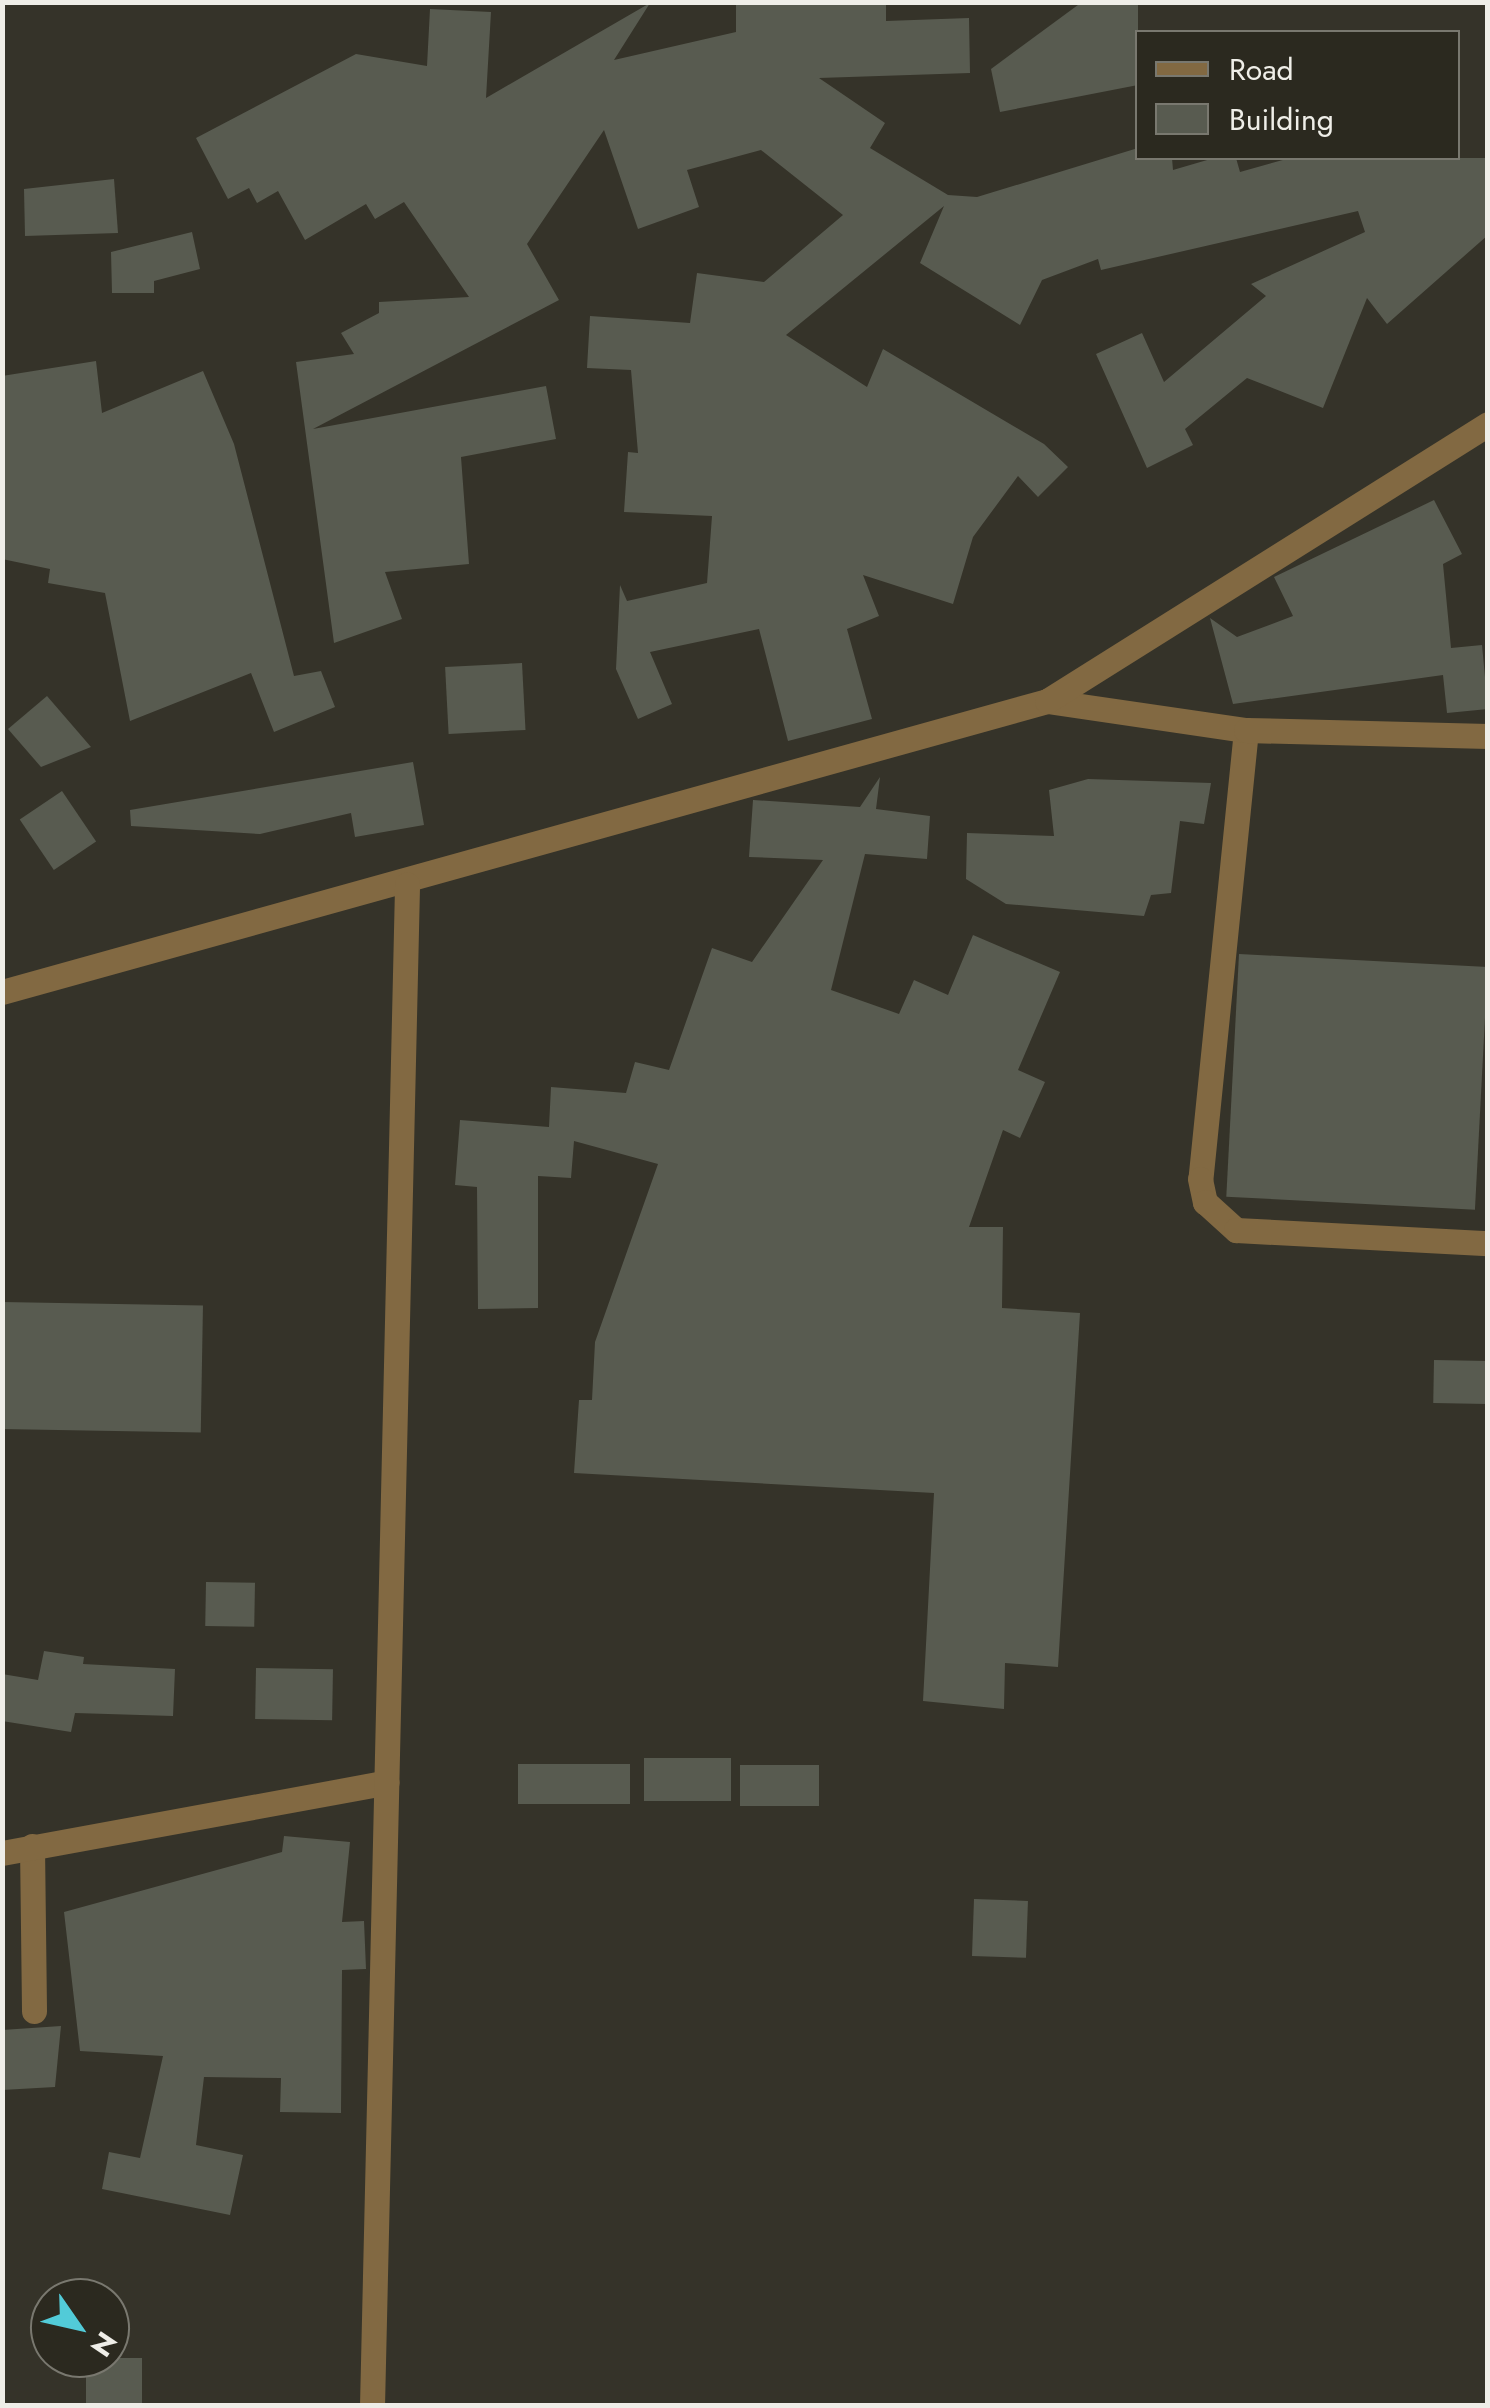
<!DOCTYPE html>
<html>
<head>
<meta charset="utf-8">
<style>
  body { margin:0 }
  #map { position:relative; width:1490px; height:2408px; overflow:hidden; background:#353329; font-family:Jost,sans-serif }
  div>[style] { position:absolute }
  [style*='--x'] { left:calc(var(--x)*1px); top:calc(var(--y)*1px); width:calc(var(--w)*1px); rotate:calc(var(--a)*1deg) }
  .building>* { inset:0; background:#585b50; transform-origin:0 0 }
  .lane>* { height:25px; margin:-12.5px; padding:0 12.5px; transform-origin:12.5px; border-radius:12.5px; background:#826942 }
  .street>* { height:25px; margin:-12.5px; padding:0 12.5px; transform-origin:12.5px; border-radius:12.5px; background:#826942 }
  span { translate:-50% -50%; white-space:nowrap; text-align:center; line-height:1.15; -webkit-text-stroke:8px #2b291f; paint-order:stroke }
  .frame { position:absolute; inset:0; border:5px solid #efeee8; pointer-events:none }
  .legend { position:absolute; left:1135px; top:30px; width:325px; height:130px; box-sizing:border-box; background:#2b291f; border:2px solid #79786f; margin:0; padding:12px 18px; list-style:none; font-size:30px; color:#efeee8 }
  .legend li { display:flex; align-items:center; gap:20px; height:50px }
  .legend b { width:50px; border:2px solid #79786f }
  .north { position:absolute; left:30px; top:2278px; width:100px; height:100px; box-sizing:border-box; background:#2b291f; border:2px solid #79786f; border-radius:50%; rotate:124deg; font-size:28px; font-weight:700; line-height:40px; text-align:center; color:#efeee8 }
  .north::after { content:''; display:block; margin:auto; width:35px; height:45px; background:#52cbd8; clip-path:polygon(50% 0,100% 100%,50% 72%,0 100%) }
</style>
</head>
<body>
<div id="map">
  <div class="building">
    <div style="clip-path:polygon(736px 2px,886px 2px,886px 21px,969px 18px,970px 73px,819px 78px,885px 123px,870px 148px,948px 195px,977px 197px,1138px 148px,1138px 158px,1172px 158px,1173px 170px,1214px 158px,1236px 158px,1240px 172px,1290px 158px,1488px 158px,1488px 235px,1387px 324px,1367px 298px,1323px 408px,1247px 378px,1185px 429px,1193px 445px,1147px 468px,1096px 354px,1142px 333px,1164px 382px,1266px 296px,1251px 284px,1365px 232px,1358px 211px,1101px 270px,1098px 259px,1042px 280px,1020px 325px,920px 263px,944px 206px,786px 335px,867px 387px,883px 349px,1044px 444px,1068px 467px,1038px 497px,1018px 476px,973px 537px,953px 604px,863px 575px,879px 616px,847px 629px,872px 719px,788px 741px,759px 629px,650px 652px,672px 704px,638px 719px,616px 669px,620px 585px,627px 601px,707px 583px,712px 516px,624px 512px,628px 452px,638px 453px,631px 370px,587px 368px,590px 316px,690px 323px,697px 273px,764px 282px,843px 215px,761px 150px,687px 170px,699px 207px,638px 229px,604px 130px,527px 244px,559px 300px,313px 429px,546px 386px,556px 439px,461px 457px,469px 564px,385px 572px,402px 619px,334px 643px,296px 362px,354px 354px,341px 333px,379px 313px,379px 302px,469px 297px,404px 202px,375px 219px,366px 204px,305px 240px,278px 191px,257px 203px,249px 188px,228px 199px,196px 138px,356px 54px,427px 66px,430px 9px,491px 12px,486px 98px,650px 3px,614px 60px,736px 32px)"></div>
    <div style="clip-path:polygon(1082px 2px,1138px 2px,1138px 85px,1000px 112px,991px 69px)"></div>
    <div style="clip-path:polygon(114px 179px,118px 233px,25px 236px,24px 189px)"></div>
    <div style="clip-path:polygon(192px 232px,200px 269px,154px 281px,154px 293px,112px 293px,111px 252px)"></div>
    <div style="clip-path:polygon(96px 361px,102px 413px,203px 371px,234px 444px,294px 676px,321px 671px,335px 707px,274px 732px,251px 673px,130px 721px,105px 593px,48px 583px,50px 569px,2px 559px,2px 376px)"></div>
    <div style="clip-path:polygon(1434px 500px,1462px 554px,1443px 564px,1451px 648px,1482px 645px,1488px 709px,1447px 713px,1443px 675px,1233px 704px,1210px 618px,1237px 637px,1293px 616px,1274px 577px)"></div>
    <div style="left:522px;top:663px;width:67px;height:77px;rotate:87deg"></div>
    <div style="clip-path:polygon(47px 696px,91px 747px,41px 767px,8px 729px)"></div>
    <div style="clip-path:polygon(413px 762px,424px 825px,355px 837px,351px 813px,260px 834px,131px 826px,130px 810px)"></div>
    <div style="clip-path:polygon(880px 777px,876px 809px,930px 816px,927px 859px,865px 854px,831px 990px,899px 1014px,914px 980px,948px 995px,973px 935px,1060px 972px,1018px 1070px,1045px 1082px,1020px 1138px,1003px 1130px,969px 1227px,1003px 1227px,1002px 1308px,1080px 1313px,1058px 1667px,1005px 1663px,1004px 1709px,923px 1701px,934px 1493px,574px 1473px,579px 1400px,592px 1400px,595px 1342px,658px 1164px,574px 1141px,571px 1178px,538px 1176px,538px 1308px,478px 1309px,477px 1187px,455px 1185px,460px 1120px,549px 1127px,551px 1087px,626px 1093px,635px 1062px,669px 1070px,712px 948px,752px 962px,823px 860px,749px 857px,753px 800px,860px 807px)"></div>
    <div style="clip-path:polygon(1088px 779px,1211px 783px,1204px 824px,1180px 821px,1171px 893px,1151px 895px,1144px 916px,1006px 904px,966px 879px,967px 833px,1054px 836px,1049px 790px)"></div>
    <div style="left:62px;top:791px;width:61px;height:51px;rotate:56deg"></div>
    <div style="left:1239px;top:954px;width:249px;height:243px;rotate:3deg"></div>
    <div style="left:2px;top:1302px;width:201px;height:127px;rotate:1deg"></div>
    <div style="left:1434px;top:1360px;width:54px;height:43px;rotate:1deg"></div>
    <div style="left:206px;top:1582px;width:49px;height:44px;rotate:1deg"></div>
    <div style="clip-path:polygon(44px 1651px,84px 1657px,83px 1664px,175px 1669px,173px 1716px,75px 1713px,71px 1732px,2px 1721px,2px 1674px,38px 1680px)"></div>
    <div style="left:256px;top:1668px;width:77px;height:51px;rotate:1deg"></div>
    <div style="left:644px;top:1758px;width:87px;height:43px"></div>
    <div style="left:518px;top:1764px;width:112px;height:40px"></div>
    <div style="left:819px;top:1765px;width:41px;height:79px;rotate:90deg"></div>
    <div style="clip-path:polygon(284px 1836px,350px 1842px,342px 1922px,364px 1921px,366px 1969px,342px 1970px,341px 2113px,280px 2112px,281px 2078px,204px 2077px,196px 2145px,243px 2155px,230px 2215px,102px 2189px,109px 2152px,140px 2158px,163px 2056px,80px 2051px,64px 1912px,282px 1852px)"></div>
    <div style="left:974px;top:1899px;width:54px;height:57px;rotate:2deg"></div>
    <div style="clip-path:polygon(61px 2026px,55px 2087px,2px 2090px,2px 2030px)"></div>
    <div style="left:86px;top:2358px;width:56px;height:48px"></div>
  </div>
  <div class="lane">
    <div style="--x:1246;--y:730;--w:451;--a:95.8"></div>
    <div style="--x:1200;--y:1179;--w:24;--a:78"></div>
    <div style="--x:1205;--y:1202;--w:42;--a:42.1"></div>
    <div style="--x:1236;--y:1230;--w:252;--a:3"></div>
  </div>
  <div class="street">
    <div style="--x:1047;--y:701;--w:201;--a:8.3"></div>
    <div style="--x:1246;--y:730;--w:242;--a:1.4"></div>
    <div style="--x:2;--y:992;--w:1085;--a:-15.56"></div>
    <div style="--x:1047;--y:701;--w:521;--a:-32.13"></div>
    <div style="--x:32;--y:1846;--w:165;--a:89.3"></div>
    <div style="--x:2;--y:1853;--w:391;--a:-10.4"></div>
    <div style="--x:372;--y:2406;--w:1522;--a:-88.68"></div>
  </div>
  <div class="frame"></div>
  <ul class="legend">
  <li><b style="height:12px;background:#826942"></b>Road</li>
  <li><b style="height:28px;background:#585b50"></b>Building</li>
  </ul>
  <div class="north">N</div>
</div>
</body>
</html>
